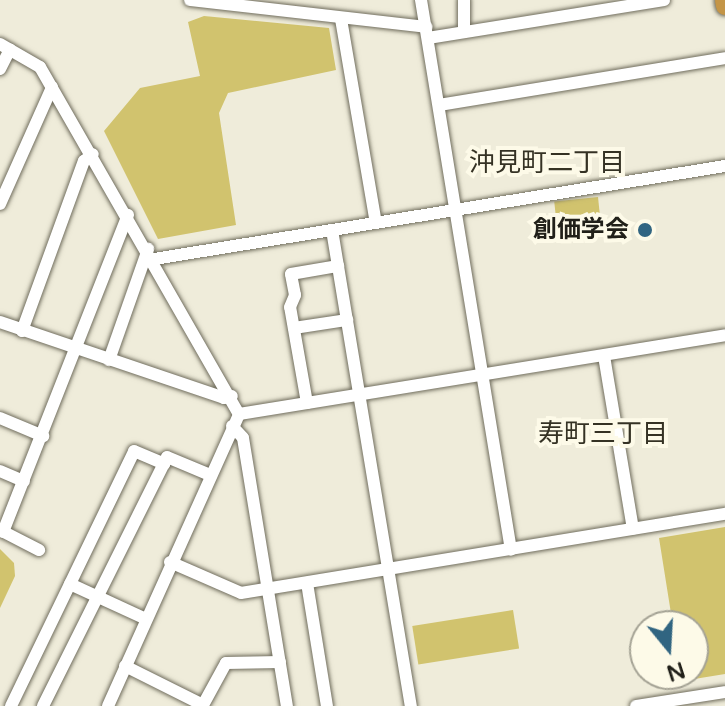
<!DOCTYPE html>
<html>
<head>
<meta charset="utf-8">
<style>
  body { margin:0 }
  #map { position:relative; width:725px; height:706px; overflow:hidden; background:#efecda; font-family:"Varela Round","Noto Sans JP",sans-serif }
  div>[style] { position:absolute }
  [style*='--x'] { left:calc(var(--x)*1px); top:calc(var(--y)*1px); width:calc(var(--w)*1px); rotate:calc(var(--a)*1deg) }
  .green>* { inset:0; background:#d1c36e; transform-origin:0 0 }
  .roads { filter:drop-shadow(0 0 2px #706d5d) drop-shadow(0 0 2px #706d5d) }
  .minor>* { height:12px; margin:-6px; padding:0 6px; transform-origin:6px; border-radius:6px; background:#fff }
  .highway>* { height:18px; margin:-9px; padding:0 9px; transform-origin:9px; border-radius:9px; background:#c49547 }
  .dots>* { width:22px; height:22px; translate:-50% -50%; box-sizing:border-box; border:4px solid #fdfae8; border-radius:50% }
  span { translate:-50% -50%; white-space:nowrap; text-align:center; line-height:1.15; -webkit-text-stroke:8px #fdfae8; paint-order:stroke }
  .poi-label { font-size:24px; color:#212019; font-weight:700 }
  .right { translate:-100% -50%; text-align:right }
  .neighbourhood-label { font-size:26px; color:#353224 }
  .north { position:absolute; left:629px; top:610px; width:80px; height:80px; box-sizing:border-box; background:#fdfae8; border:2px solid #a5a395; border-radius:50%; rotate:162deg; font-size:22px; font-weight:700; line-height:32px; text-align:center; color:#212019 }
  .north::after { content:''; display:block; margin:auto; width:28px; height:36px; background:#316581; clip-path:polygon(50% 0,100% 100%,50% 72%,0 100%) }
</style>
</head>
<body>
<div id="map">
  <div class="green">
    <div style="clip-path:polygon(204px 16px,329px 28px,336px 70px,228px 93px,219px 113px,236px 225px,158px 239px,104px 131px,140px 88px,200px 76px,188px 22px)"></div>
    <div style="left:598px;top:197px;width:30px;height:44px;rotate:84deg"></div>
    <div style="clip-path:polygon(725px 527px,725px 674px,682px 681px,681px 674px,693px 674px,693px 626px,673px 626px,659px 538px)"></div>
    <div style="clip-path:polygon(0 549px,14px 563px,15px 576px,0 608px)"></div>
    <div style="left:513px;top:610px;width:39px;height:102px;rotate:81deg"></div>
  </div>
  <div class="roads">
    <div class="minor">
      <div style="--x:190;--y:0;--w:238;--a:6.5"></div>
      <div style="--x:421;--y:0;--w:557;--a:80.71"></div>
      <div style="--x:341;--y:19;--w:207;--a:80.3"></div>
      <div style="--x:464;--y:32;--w:32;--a:-90"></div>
      <div style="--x:428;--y:38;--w:239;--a:-9.1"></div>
      <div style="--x:0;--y:44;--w:46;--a:29.9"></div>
      <div style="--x:40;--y:67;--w:400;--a:60.2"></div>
      <div style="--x:0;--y:69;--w:22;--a:-63"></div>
      <div style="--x:439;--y:105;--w:290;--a:-9.3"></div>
      <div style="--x:0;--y:204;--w:128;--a:-66"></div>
      <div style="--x:332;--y:230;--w:483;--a:80.6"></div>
      <div style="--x:154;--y:259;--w:579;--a:-9.25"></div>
      <div style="--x:0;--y:322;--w:237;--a:18.7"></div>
      <div style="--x:224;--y:398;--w:8;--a:-14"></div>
      <div style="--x:294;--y:328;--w:54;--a:-8.6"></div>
      <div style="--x:22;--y:331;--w:181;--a:-70"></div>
      <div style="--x:84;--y:161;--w:11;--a:-38"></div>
      <div style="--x:604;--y:356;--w:175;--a:80.5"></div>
      <div style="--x:109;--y:360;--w:118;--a:-70.6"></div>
      <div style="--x:307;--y:403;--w:97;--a:-100"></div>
      <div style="--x:290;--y:307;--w:13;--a:-67"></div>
      <div style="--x:295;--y:295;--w:21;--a:-101"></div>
      <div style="--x:291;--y:274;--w:48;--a:-9.7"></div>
      <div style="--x:239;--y:414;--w:492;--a:-9.2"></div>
      <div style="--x:0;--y:418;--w:47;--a:22.7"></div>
      <div style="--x:232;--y:426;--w:16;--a:47"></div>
      <div style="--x:243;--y:438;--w:272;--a:80.7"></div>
      <div style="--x:0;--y:471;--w:26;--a:23"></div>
      <div style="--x:0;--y:530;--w:44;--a:27.1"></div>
      <div style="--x:3;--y:532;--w:341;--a:-68.5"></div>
      <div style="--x:170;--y:562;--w:77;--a:23.6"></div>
      <div style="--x:241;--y:593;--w:490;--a:-9.3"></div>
      <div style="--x:307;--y:583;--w:125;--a:80.8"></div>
      <div style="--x:70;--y:584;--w:84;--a:24.7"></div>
      <div style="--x:125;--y:666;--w:87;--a:26.6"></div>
      <div style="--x:203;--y:705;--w:48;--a:-61.3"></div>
      <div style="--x:226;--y:663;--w:54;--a:-1.1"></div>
      <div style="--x:11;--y:706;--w:283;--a:-64.2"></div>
      <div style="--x:134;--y:451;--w:33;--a:23"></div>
      <div style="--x:43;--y:706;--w:278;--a:-63.5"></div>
      <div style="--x:167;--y:457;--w:47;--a:22.7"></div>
      <div style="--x:108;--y:706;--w:320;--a:-65.8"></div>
      <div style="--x:636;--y:706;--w:90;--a:-8.9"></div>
    </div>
    <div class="highway">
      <div style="--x:724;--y:0;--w:6;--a:81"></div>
    </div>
  </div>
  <div class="dots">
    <div style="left:645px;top:230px;background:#316581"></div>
  </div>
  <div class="poi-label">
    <span class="right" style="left:629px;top:230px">創価学会</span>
  </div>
  <div class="neighbourhood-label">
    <span style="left:547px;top:163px">沖見町二丁目</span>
    <span style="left:603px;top:434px">寿町三丁目</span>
  </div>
  <div class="north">N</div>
</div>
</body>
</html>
